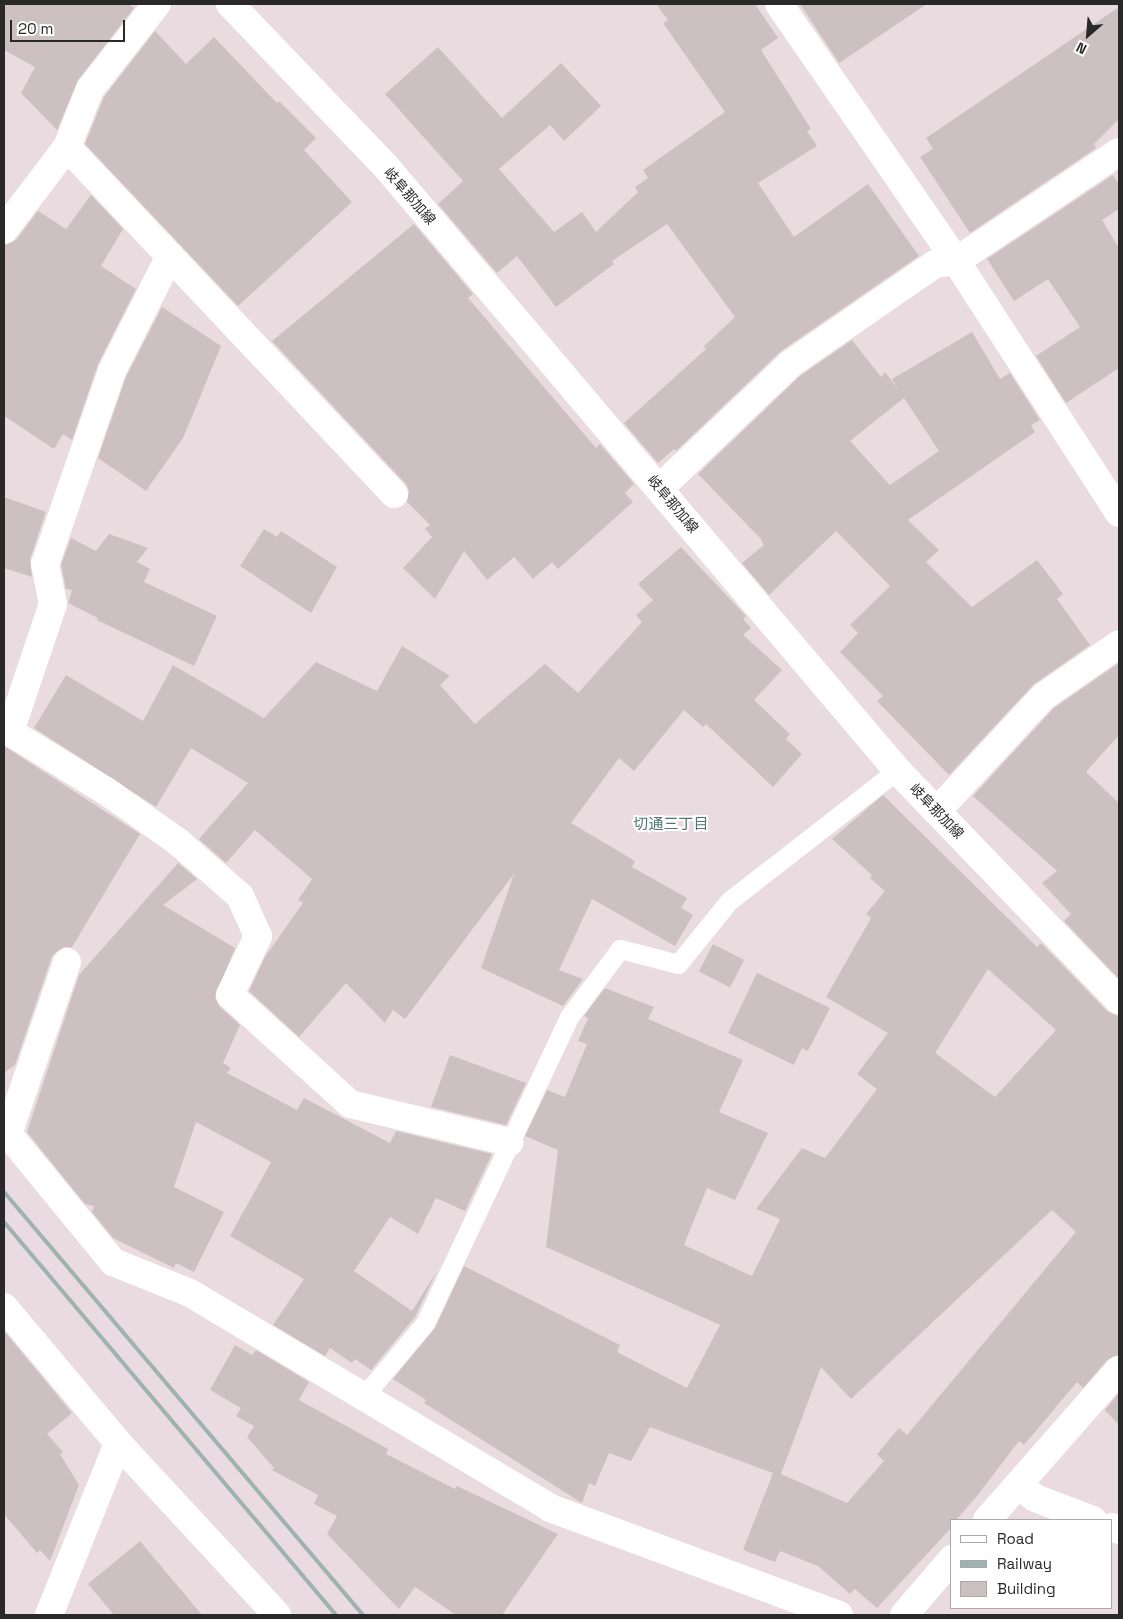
<!DOCTYPE html>
<html>
<head>
<meta charset="utf-8">
<style>
  body { margin:0 }
  #map { position:relative; width:1123px; height:1619px; overflow:hidden; background:#eadbe0; font-family:"Space Grotesk","Noto Sans JP",sans-serif }
  div>[style] { position:absolute }
  [style*='--x'] { left:calc(var(--x)*1px); top:calc(var(--y)*1px); width:calc(var(--w)*1px); rotate:calc(var(--a)*1deg) }
  .building>* { inset:0; background:#cdc0c3; transform-origin:0 0 }
  .lane>* { height:19px; margin:-9.5px; padding:0 9.5px; transform-origin:9.5px; border-radius:9.5px; background:#fff }
  .street>* { height:28px; margin:-14px; padding:0 14px; transform-origin:14px; border-radius:14px; background:#fff }
  .secondary>* { height:28px; margin:-14px; padding:0 14px; transform-origin:14px; border-radius:14px; background:#fff }
  .rail>* { height:4px; margin:-2px; padding:0 2px; transform-origin:2px; border-radius:2px; background:#9fb2b2 }
  span { translate:-50% -50%; white-space:nowrap; text-align:center; line-height:1.15; -webkit-text-stroke:4px #fff; paint-order:stroke }
  .street-label { font-size:14px; color:#292929 }
  .neighbourhood-label { font-size:15px; color:#4c7774 }
  .frame { position:absolute; inset:0; border:5px solid #292929; pointer-events:none }
  .legend { position:absolute; left:950px; top:1519px; width:162px; height:90px; box-sizing:border-box; background:#fff; border:1px solid #a9a9a9; margin:0; padding:6px 9px; list-style:none; font-size:15px; color:#292929 }
  .legend li { display:flex; align-items:center; gap:10px; height:25px }
  .legend b { width:25px; border:1px solid #a9a9a9 }
  .north { position:absolute; left:1063px; top:10px; width:50px; height:50px; -webkit-text-stroke:4px #fff; paint-order:stroke; rotate:207deg; font-size:14px; font-weight:700; line-height:20px; text-align:center; color:#292929 }
  .north::after { content:''; display:block; margin:auto; width:18px; height:22px; background:#292929; clip-path:polygon(50% 0,100% 100%,50% 72%,0 100%) }
  .scale { position:absolute; left:10px; top:20px; width:115px; height:22px; box-sizing:border-box; border:2px solid #292929; border-top:0; padding-left:6px; font-size:15px; line-height:18px; white-space:nowrap; color:#292929; -webkit-text-stroke:4px #fff; paint-order:stroke }
</style>
</head>
<body>
<div id="map">
  <div class="building">
    <div style="clip-path:polygon(4px 4px,129px 4px,134px 8px,78px 80px,57px 130px,21px 93px,35px 67px,4px 50px)"></div>
    <div style="clip-path:polygon(656px 4px,755px 4px,778px 38px,761px 50px,811px 129px,807px 131px,817px 146px,758px 183px,794px 237px,868px 184px,919px 256px,781px 351px,676px 451px,674px 449px,658px 463px,624px 423px,706px 349px,704px 346px,735px 317px,667px 224px,612px 261px,614px 264px,556px 307px,517px 256px,497px 273px,438px 204px,463px 181px,385px 94px,438px 47px,502px 118px,561px 63px,601px 106px,564px 141px,550px 125px,499px 169px,554px 232px,582px 212px,596px 232px,638px 192px,635px 187px,648px 178px,643px 170px,725px 112px,663px 23px,668px 20px)"></div>
    <div style="clip-path:polygon(800px 4px,927px 4px,839px 63px)"></div>
    <div style="clip-path:polygon(1119px 7px,1119px 119px,1094px 144px,1096px 148px,970px 233px,920px 157px,933px 149px,926px 138px)"></div>
    <div style="clip-path:polygon(155px 31px,186px 64px,214px 37px,277px 103px,279px 101px,316px 138px,304px 150px,352px 202px,238px 306px,85px 144px,104px 97px)"></div>
    <div style="clip-path:polygon(1113px 175px,1119px 185px,1119px 209px,1102px 220px,1119px 248px,1119px 368px,1066px 403px,1036px 356px,1080px 327px,1048px 279px,1014px 301px,987px 259px)"></div>
    <div style="clip-path:polygon(91px 195px,123px 229px,101px 266px,136px 289px,98px 364px,72px 440px,63px 434px,54px 449px,4px 416px,4px 245px,16px 240px,38px 211px,66px 229px)"></div>
    <div style="clip-path:polygon(414px 224px,473px 294px,468px 298px,596px 448px,600px 444px,634px 484px,625px 493px,633px 502px,558px 569px,552px 562px,533px 579px,514px 557px,487px 580px,464px 551px,435px 599px,403px 568px,432px 537px,425px 529px,430px 525px,407px 502px,409px 491px,406px 484px,272px 341px)"></div>
    <div style="clip-path:polygon(162px 307px,221px 346px,183px 438px,146px 491px,98px 458px,126px 377px)"></div>
    <div style="clip-path:polygon(evenodd,972px 332px,1000px 379px,1010px 373px,1040px 420px,1031px 425px,1035px 432px,908px 520px,939px 550px,926px 562px,972px 607px,1037px 560px,1063px 594px,1057px 599px,1090px 645px,1033px 685px,949px 775px,877px 701px,883px 696px,840px 652px,858px 633px,850px 625px,890px 586px,836px 531px,769px 595px,742px 563px,764px 545px,760px 538px,698px 474px,800px 376px,852px 340px,881px 377px,885px 372px,898px 389px,892px 379px,972px 332px,904px 398px,939px 451px,890px 485px,850px 441px,904px 398px)"></div>
    <div style="clip-path:polygon(4px 497px,46px 512px,30px 559px,32px 577px,4px 568px)"></div>
    <div style="clip-path:polygon(264px 529px,277px 537px,281px 531px,337px 567px,311px 613px,240px 566px)"></div>
    <div style="clip-path:polygon(109px 534px,148px 548px,137px 562px,150px 569px,144px 582px,217px 616px,194px 666px,97px 620px,98px 618px,68px 603px,72px 590px,66px 589px,61px 565px,71px 538px,96px 551px)"></div>
    <div style="clip-path:polygon(681px 547px,746px 616px,743px 619px,751px 628px,743px 635px,782px 670px,754px 700px,790px 734px,786px 739px,802px 754px,773px 787px,706px 724px,703px 727px,684px 710px,634px 771px,619px 758px,571px 823px,635px 861px,632px 867px,687px 898px,681px 908px,693px 915px,675px 946px,592px 899px,559px 970px,583px 979px,563px 1006px,481px 968px,514px 874px,405px 1019px,393px 1010px,385px 1023px,346px 983px,299px 1037px,249px 991px,265px 957px,303px 903px,298px 900px,312px 879px,255px 830px,226px 863px,199px 839px,248px 783px,191px 748px,156px 807px,34px 728px,66px 675px,143px 721px,173px 665px,264px 718px,316px 662px,377px 691px,402px 646px,450px 676px,440px 685px,475px 724px,545px 664px,578px 693px,642px 622px,636px 615px,653px 600px,638px 584px)"></div>
    <div style="clip-path:polygon(1119px 663px,1119px 735px,1086px 772px,1119px 803px,1119px 979px,1064px 921px,1071px 914px,1042px 883px,1057px 871px,973px 796px,1054px 708px)"></div>
    <div style="clip-path:polygon(4px 746px,140px 834px,72px 947px,64px 947px,52px 956px,15px 1065px,4px 1073px)"></div>
    <div style="clip-path:polygon(evenodd,883px 795px,1037px 947px,1041px 943px,1108px 1012px,1119px 1016px,1119px 1355px,1107px 1360px,1083px 1388px,1077px 1382px,1024px 1445px,1019px 1441px,977px 1496px,956px 1520px,952px 1520px,952px 1527px,877px 1608px,855px 1589px,850px 1594px,818px 1566px,780px 1551px,775px 1562px,743px 1550px,773px 1473px,650px 1427px,631px 1461px,609px 1453px,595px 1486px,589px 1483px,582px 1503px,424px 1403px,426px 1400px,393px 1379px,435px 1328px,464px 1266px,620px 1345px,617px 1352px,687px 1388px,720px 1325px,546px 1247px,558px 1150px,525px 1136px,547px 1090px,565px 1097px,587px 1044px,578px 1041px,588px 1018px,584px 1016px,605px 988px,654px 1007px,648px 1019px,743px 1060px,719px 1112px,768px 1133px,735px 1200px,707px 1188px,684px 1245px,752px 1276px,780px 1219px,756px 1209px,802px 1148px,825px 1158px,877px 1089px,857px 1074px,888px 1033px,826px 997px,871px 918px,866px 914px,885px 891px,870px 878px,872px 875px,832px 839px,883px 795px,988px 969px,1056px 1030px,995px 1097px,935px 1053px,988px 969px,883px 795px,1052px 1210px,1076px 1232px,907px 1435px,899px 1428px,877px 1454px,884px 1461px,847px 1503px,781px 1474px,821px 1367px,851px 1399px,1052px 1210px)"></div>
    <div style="clip-path:polygon(178px 863px,197px 879px,163px 905px,235px 948px,215px 997px,220px 1007px,240px 1025px,223px 1063px,231px 1068px,227px 1073px,297px 1110px,304px 1098px,390px 1143px,396px 1131px,492px 1154px,465px 1211px,436px 1198px,418px 1234px,390px 1217px,354px 1271px,412px 1311px,437px 1271px,415px 1317px,371px 1370px,355px 1359px,352px 1363px,330px 1348px,325px 1356px,273px 1325px,304px 1279px,230px 1236px,271px 1162px,196px 1122px,174px 1187px,224px 1212px,194px 1272px,176px 1263px,174px 1268px,113px 1238px,92px 1212px,94px 1206px,85px 1204px,27px 1132px,79px 975px)"></div>
    <div style="left:713px;top:944px;width:35px;height:31px;rotate:27deg"></div>
    <div style="clip-path:polygon(757px 973px,830px 1008px,808px 1051px,802px 1048px,794px 1065px,728px 1033px)"></div>
    <div style="clip-path:polygon(450px 1055px,526px 1083px,506px 1125px,431px 1107px)"></div>
    <div style="clip-path:polygon(4px 1331px,72px 1413px,47px 1434px,63px 1452px,60px 1454px,79px 1485px,50px 1561px,40px 1550px,37px 1553px,4px 1514px)"></div>
    <div style="clip-path:polygon(235px 1345px,252px 1355px,256px 1350px,309px 1382px,299px 1400px,388px 1449px,386px 1454px,455px 1489px,457px 1486px,558px 1534px,502px 1615px,456px 1615px,415px 1587px,399px 1609px,327px 1534px,337px 1516px,314px 1504px,318px 1495px,272px 1470px,274px 1468px,247px 1437px,254px 1426px,236px 1416px,241px 1408px,210px 1390px)"></div>
    <div style="clip-path:polygon(1119px 1393px,1119px 1425px,1105px 1410px)"></div>
    <div style="clip-path:polygon(140px 1541px,202px 1615px,114px 1615px,88px 1584px)"></div>
  </div>
  <div class="lane">
    <div style="--x:363;--y:1397;--w:97;--a:-50"></div>
    <div style="--x:425;--y:1323;--w:338;--a:-64.8"></div>
    <div style="--x:569;--y:1017;--w:85;--a:-53.1"></div>
    <div style="--x:620;--y:949;--w:60;--a:14.5"></div>
    <div style="--x:678;--y:964;--w:81;--a:-51"></div>
    <div style="--x:729;--y:901;--w:213;--a:-37.9"></div>
  </div>
  <div class="street">
    <div style="--x:779;--y:4;--w:312;--a:55.4"></div>
    <div style="--x:956;--y:261;--w:300;--a:57.1"></div>
    <div style="--x:67;--y:147;--w:477;--a:46.7"></div>
    <div style="--x:4;--y:230;--w:104;--a:-52.8"></div>
    <div style="--x:67;--y:147;--w:62;--a:-68.4"></div>
    <div style="--x:90;--y:89;--w:108;--a:-51.8"></div>
    <div style="--x:170;--y:256;--w:129;--a:116.8"></div>
    <div style="--x:112;--y:371;--w:204;--a:109.1"></div>
    <div style="--x:45;--y:564;--w:41;--a:78.7"></div>
    <div style="--x:53;--y:604;--w:135;--a:108.6"></div>
    <div style="--x:10;--y:732;--w:113;--a:31.6"></div>
    <div style="--x:106;--y:791;--w:87;--a:35.2"></div>
    <div style="--x:177;--y:841;--w:84;--a:41.1"></div>
    <div style="--x:240;--y:896;--w:44;--a:65.8"></div>
    <div style="--x:258;--y:936;--w:65;--a:115.4"></div>
    <div style="--x:230;--y:995;--w:162;--a:42.2"></div>
    <div style="--x:350;--y:1104;--w:164;--a:13.4"></div>
    <div style="--x:660;--y:488;--w:180;--a:-43.6"></div>
    <div style="--x:790;--y:364;--w:176;--a:-34.6"></div>
    <div style="--x:935;--y:264;--w:21;--a:-8"></div>
    <div style="--x:956;--y:261;--w:196;--a:-33.8"></div>
    <div style="--x:937;--y:811;--w:157;--a:-47.1"></div>
    <div style="--x:1044;--y:696;--w:91;--a:-34.7"></div>
    <div style="--x:67;--y:962;--w:182;--a:108.9"></div>
    <div style="--x:8;--y:1134;--w:166;--a:50.6"></div>
    <div style="--x:113;--y:1262;--w:83;--a:21.9"></div>
    <div style="--x:190;--y:1293;--w:419;--a:30.8"></div>
    <div style="--x:550;--y:1508;--w:308;--a:20.3"></div>
    <div style="--x:4;--y:1307;--w:177;--a:50"></div>
    <div style="--x:118;--y:1443;--w:234;--a:47.2"></div>
    <div style="--x:1018;--y:1485;--w:21;--a:37"></div>
    <div style="--x:1035;--y:1498;--w:62;--a:20.8"></div>
    <div style="--x:987;--y:1520;--w:200;--a:-48.7"></div>
    <div style="--x:1112;--y:1527;--w:8;--a:23"></div>
    <div style="--x:49;--y:1615;--w:185;--a:-68.1"></div>
    <div style="--x:904;--y:1615;--w:74;--a:-49.4"></div>
  </div>
  <div class="secondary">
    <div style="--x:230;--y:4;--w:228;--a:46.2"></div>
    <div style="--x:388;--y:169;--w:788;--a:49.74"></div>
    <div style="--x:897;--y:770;--w:320;--a:46.1"></div>
  </div>
  <div class="rail">
    <div style="--x:4;--y:1192;--w:555;--a:49.68"></div>
    <div style="--x:4;--y:1222;--w:514;--a:49.81"></div>
  </div>
  <div class="street-label">
    <span style="left:410px;top:196px;rotate:49deg">岐阜那加線</span>
    <span style="left:673px;top:504px;rotate:50deg">岐阜那加線</span>
    <span style="left:937px;top:811px;rotate:46deg">岐阜那加線</span>
  </div>
  <div class="neighbourhood-label">
    <span style="left:671px;top:824px">切通三丁目</span>
  </div>
  <div class="frame"></div>
  <ul class="legend">
  <li><b style="height:6px;background:#fff"></b>Road</li>
  <li><b style="height:6px;background:#9fb2b2"></b>Railway</li>
  <li><b style="height:14px;background:#cdc0c3"></b>Building</li>
  </ul>
  <div class="north">N</div>
  <div class="scale">20 m</div>
</div>
</body>
</html>
